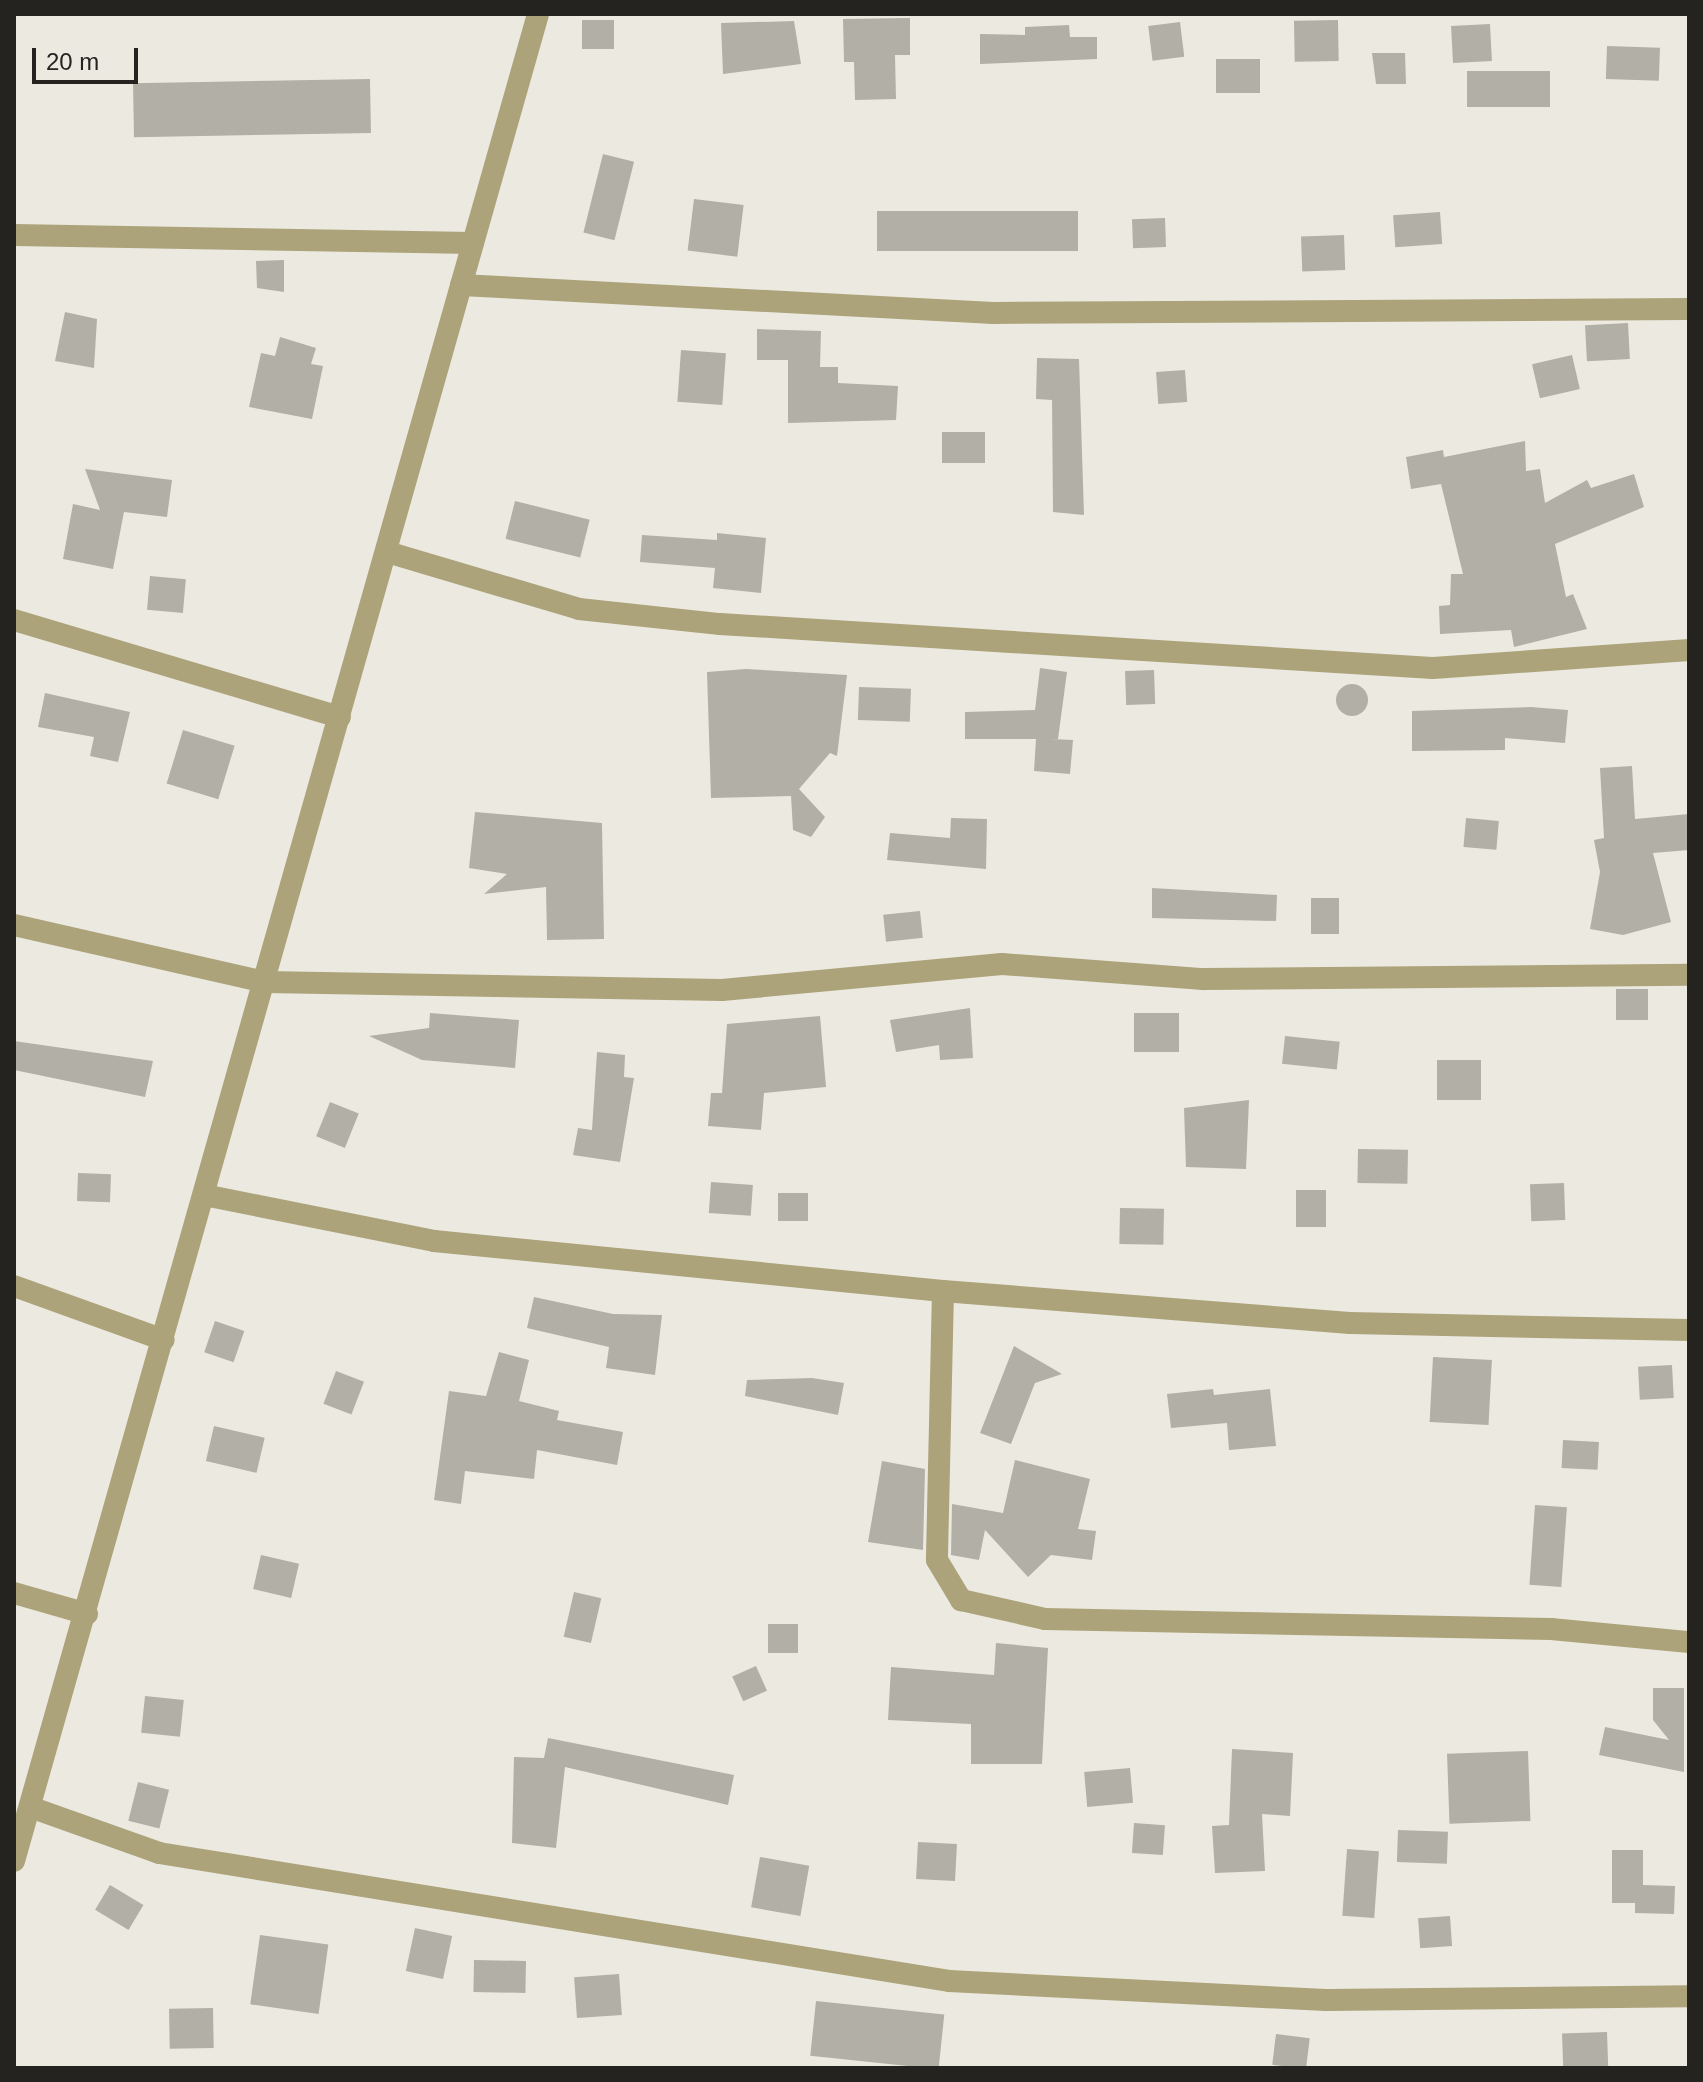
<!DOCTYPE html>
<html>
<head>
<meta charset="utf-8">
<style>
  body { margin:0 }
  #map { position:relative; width:1703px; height:2082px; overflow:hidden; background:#eceae0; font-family:Helvetica,sans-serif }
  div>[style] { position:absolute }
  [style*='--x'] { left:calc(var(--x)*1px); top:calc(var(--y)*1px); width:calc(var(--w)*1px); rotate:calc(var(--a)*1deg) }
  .building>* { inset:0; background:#b2afa6; transform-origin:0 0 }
  .round { border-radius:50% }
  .minor>* { height:22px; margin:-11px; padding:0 11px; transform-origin:11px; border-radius:11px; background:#aca37b }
  .tertiary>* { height:22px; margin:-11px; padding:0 11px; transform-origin:11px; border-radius:11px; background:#aca37b }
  span { translate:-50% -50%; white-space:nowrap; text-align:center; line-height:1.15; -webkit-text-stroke:6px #eceae0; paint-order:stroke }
  .frame { position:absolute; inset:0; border:16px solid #242320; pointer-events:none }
  .scale { position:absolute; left:32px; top:48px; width:106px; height:36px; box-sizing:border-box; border:4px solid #242320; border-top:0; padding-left:10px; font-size:24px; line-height:28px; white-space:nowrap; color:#242320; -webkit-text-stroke:6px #eceae0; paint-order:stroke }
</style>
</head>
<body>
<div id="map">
  <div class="building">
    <div style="clip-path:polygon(910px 18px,910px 55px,895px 55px,896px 99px,855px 100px,854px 62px,844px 62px,843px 19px)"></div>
    <div style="left:582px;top:20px;width:32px;height:29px"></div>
    <div style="left:1338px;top:20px;width:41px;height:44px;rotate:89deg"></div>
    <div style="clip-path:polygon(794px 21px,801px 64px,723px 74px,721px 23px)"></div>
    <div style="left:1180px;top:22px;width:35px;height:32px;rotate:83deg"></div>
    <div style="left:1490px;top:24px;width:37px;height:39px;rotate:87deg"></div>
    <div style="clip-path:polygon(1069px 25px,1070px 37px,1097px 37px,1097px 59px,980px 64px,980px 34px,1025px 35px,1025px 27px)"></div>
    <div style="left:1607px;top:46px;width:53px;height:33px;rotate:2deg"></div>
    <div style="clip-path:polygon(1372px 53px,1405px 53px,1406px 84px,1376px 84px)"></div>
    <div style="left:1216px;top:59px;width:44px;height:34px"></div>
    <div style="left:1467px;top:71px;width:83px;height:36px"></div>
    <div style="left:370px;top:79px;width:54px;height:237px;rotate:89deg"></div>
    <div style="left:603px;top:154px;width:32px;height:81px;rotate:14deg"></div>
    <div style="left:694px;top:199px;width:50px;height:52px;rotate:7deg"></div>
    <div style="left:1078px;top:211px;width:40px;height:201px;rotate:90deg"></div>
    <div style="left:1440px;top:212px;width:32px;height:47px;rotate:86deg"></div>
    <div style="left:1165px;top:218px;width:29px;height:33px;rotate:88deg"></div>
    <div style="left:1344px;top:235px;width:35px;height:43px;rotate:88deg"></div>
    <div style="clip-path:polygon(284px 260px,284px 292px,257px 288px,256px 261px)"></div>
    <div style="clip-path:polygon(65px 312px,97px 319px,94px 368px,55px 361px)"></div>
    <div style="left:1628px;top:323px;width:36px;height:43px;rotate:87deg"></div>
    <div style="clip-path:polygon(757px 329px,821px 331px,820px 367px,838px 367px,838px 383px,898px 386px,896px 420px,788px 423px,788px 360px,757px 360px)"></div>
    <div style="clip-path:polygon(280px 337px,316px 348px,311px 364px,323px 366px,312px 419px,249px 407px,261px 353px,275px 356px)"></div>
    <div style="left:681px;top:350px;width:45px;height:52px;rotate:4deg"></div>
    <div style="left:1572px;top:355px;width:35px;height:41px;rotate:77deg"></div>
    <div style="clip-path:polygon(1037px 358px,1079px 359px,1084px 515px,1053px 512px,1052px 400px,1036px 399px)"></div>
    <div style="left:1185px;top:370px;width:32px;height:29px;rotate:86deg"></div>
    <div style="left:942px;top:432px;width:43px;height:31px"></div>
    <div style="clip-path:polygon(1525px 441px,1526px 471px,1540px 469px,1545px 503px,1587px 480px,1591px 488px,1634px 474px,1644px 507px,1555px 544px,1566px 597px,1573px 594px,1587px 629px,1514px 647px,1511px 630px,1440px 634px,1439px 606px,1450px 605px,1451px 574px,1463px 574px,1441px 484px,1411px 489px,1406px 457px,1443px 450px,1444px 457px)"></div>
    <div style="clip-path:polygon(85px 469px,172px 480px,167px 517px,124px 512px,113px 569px,63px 559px,73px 504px,100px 510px)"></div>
    <div style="left:515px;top:501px;width:77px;height:39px;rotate:14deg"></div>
    <div style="clip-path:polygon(717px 533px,766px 538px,761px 593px,713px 588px,715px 568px,640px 562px,642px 535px,717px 540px)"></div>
    <div style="left:150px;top:576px;width:36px;height:34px;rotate:5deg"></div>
    <div style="clip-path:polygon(1040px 668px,1067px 672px,1058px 739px,1051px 739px,1073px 740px,1070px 774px,1034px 771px,1036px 739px,965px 739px,965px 712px,1035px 710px)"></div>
    <div style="clip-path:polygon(746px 669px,847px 675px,837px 756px,830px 753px,799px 789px,825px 817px,811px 837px,793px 830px,791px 796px,711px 798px,707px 672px)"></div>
    <div style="left:1154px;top:670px;width:34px;height:29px;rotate:88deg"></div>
    <div class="round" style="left:1336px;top:684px;width:32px;height:32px"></div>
    <div style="left:859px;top:687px;width:52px;height:33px;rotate:2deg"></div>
    <div style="clip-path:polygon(45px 693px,130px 712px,118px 762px,90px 756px,94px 737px,38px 727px)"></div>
    <div style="clip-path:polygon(1531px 707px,1568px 710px,1565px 743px,1505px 738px,1505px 750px,1412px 751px,1412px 711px)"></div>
    <div style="left:183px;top:730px;width:54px;height:56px;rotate:17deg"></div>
    <div style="clip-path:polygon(1632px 766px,1635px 819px,1689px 814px,1689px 850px,1653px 853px,1671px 922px,1623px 935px,1590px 929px,1600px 872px,1594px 840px,1604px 838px,1600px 768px)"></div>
    <div style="clip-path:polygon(475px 812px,602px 823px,604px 939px,547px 940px,546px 887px,484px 894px,507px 874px,469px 868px)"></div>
    <div style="clip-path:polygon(951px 818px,987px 819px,986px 869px,887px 860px,890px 833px,950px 838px)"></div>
    <div style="left:1466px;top:818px;width:33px;height:29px;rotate:5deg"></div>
    <div style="clip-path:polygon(1152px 888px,1277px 895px,1276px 921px,1152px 918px)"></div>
    <div style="left:1311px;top:898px;width:28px;height:36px"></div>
    <div style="left:920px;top:911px;width:27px;height:37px;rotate:84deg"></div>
    <div style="left:1648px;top:989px;width:31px;height:32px;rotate:90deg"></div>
    <div style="clip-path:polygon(970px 1008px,973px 1058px,940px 1060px,939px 1045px,896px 1052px,890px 1020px)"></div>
    <div style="clip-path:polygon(430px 1013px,519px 1020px,515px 1068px,422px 1060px,369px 1036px,429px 1028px)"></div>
    <div style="left:1134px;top:1013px;width:45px;height:39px"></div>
    <div style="clip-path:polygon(820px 1016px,826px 1087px,764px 1093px,761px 1130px,708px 1126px,711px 1093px,722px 1093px,727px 1024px)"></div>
    <div style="left:1285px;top:1036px;width:55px;height:28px;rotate:6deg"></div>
    <div style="clip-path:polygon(14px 1041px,153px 1061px,145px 1097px,14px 1070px)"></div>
    <div style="clip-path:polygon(597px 1052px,625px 1055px,624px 1077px,634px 1078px,620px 1162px,573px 1155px,578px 1128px,592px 1130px)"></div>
    <div style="left:1437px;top:1060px;width:44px;height:40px"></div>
    <div style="clip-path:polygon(1249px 1100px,1246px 1169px,1186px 1167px,1184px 1108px)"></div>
    <div style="left:330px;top:1102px;width:31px;height:37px;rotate:22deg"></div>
    <div style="left:1358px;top:1149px;width:50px;height:34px;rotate:1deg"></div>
    <div style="left:78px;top:1173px;width:33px;height:28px;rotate:2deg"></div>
    <div style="left:711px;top:1182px;width:42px;height:31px;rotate:4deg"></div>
    <div style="left:1564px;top:1183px;width:37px;height:34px;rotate:88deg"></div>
    <div style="left:1296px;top:1190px;width:30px;height:37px"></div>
    <div style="left:778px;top:1193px;width:30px;height:28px"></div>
    <div style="left:1120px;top:1208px;width:44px;height:36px;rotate:1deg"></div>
    <div style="clip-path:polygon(534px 1297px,613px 1314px,662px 1315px,655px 1375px,606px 1368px,609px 1347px,527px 1328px)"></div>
    <div style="left:215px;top:1321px;width:31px;height:33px;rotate:19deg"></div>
    <div style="clip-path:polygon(1014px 1346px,1062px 1374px,1035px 1383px,1011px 1444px,980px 1433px)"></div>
    <div style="clip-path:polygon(499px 1352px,529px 1360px,519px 1401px,559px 1411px,557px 1420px,623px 1432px,617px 1465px,537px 1450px,534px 1479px,465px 1471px,461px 1504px,434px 1500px,449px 1391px,486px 1396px)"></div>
    <div style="left:1433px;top:1357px;width:59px;height:65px;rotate:3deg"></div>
    <div style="left:1672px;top:1365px;width:33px;height:34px;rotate:87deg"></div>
    <div style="left:336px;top:1371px;width:30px;height:35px;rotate:21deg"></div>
    <div style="clip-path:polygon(812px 1378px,844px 1383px,838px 1415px,745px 1396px,747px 1380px)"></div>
    <div style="clip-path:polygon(1213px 1389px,1214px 1395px,1270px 1389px,1276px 1446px,1229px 1450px,1227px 1423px,1171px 1428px,1167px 1394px)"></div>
    <div style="left:214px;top:1426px;width:52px;height:36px;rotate:13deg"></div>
    <div style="left:1563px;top:1440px;width:36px;height:28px;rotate:3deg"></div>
    <div style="clip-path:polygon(1015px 1460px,1090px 1479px,1078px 1529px,1096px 1531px,1092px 1560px,1051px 1555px,1028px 1577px,985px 1530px,979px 1560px,951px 1555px,952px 1504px,1003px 1513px)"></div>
    <div style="clip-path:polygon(882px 1461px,925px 1469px,923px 1550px,868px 1542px)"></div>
    <div style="left:1535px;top:1505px;width:32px;height:80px;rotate:4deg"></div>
    <div style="left:261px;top:1555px;width:39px;height:35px;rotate:13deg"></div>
    <div style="left:574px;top:1592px;width:28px;height:46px;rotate:13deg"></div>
    <div style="left:798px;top:1624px;width:29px;height:30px;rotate:90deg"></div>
    <div style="clip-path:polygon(996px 1643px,1048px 1648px,1042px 1764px,971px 1764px,971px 1724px,888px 1720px,891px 1667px,994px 1675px)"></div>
    <div style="left:756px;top:1666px;width:27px;height:26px;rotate:66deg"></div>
    <div style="clip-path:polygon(1653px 1688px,1684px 1688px,1684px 1772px,1599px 1755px,1605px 1727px,1669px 1740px,1653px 1720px)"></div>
    <div style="left:145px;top:1696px;width:39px;height:37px;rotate:6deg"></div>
    <div style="clip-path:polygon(548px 1738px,734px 1775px,728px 1805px,565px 1767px,556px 1848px,512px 1843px,514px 1757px,544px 1758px)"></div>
    <div style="clip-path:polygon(1232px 1749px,1293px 1753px,1290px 1816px,1262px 1814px,1265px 1871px,1215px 1873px,1212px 1826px,1229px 1825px)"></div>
    <div style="left:1528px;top:1751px;width:70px;height:81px;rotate:88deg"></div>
    <div style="left:1130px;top:1768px;width:35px;height:46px;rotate:85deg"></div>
    <div style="left:138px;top:1782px;width:32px;height:40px;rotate:14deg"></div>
    <div style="left:1134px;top:1823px;width:31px;height:30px;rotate:4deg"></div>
    <div style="left:1398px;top:1830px;width:50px;height:32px;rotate:2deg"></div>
    <div style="left:918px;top:1842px;width:39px;height:37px;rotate:3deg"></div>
    <div style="left:1347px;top:1849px;width:32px;height:67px;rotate:4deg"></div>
    <div style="clip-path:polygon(1612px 1850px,1643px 1850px,1643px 1885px,1675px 1886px,1674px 1914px,1635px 1913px,1635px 1903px,1612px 1903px)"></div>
    <div style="left:760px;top:1857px;width:50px;height:51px;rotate:10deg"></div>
    <div style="left:110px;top:1885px;width:39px;height:29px;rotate:31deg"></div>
    <div style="left:1450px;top:1916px;width:30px;height:32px;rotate:86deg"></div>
    <div style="left:415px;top:1928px;width:38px;height:44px;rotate:12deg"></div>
    <div style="left:260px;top:1935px;width:69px;height:70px;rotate:8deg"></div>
    <div style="left:474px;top:1960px;width:52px;height:32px;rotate:1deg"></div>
    <div style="left:619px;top:1974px;width:41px;height:45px;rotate:86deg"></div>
    <div style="left:816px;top:2001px;width:129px;height:55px;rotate:6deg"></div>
    <div style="left:213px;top:2008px;width:40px;height:44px;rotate:89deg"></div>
    <div style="left:1607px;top:2032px;width:36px;height:45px;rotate:88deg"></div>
    <div style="left:1276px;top:2034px;width:34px;height:31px;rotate:7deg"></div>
  </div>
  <div class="minor">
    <div style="--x:14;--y:235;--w:459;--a:1"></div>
    <div style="--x:461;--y:285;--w:533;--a:3.01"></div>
    <div style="--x:993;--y:313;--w:696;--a:-0.33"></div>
    <div style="--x:387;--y:552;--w:200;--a:16.5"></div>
    <div style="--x:579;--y:609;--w:142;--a:6.1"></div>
    <div style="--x:720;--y:624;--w:714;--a:3.53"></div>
    <div style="--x:1433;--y:668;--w:257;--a:-4"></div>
    <div style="--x:14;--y:620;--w:340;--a:16.6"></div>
    <div style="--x:14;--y:925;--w:257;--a:12.8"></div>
    <div style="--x:265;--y:982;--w:457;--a:1"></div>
    <div style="--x:722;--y:990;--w:281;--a:-5.3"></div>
    <div style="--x:1002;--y:964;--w:202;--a:4.3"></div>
    <div style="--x:1203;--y:979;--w:486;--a:-0.5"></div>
    <div style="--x:204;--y:1195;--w:235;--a:11.3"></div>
    <div style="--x:434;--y:1241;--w:511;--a:5.61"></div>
    <div style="--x:943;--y:1291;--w:408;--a:4.5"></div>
    <div style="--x:1350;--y:1323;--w:339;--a:1.2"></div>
    <div style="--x:14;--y:1286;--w:159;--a:19.8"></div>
    <div style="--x:943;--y:1291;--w:269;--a:91.3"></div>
    <div style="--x:937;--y:1560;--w:47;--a:59"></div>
    <div style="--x:961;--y:1600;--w:86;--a:12.7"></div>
    <div style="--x:1045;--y:1619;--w:506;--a:1.13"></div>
    <div style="--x:1551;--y:1629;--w:139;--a:5.4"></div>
    <div style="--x:14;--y:1593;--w:76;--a:16"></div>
    <div style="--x:30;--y:1807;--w:137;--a:19.6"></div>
    <div style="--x:159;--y:1853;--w:800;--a:9.2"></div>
    <div style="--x:949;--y:1981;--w:377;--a:2.9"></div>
    <div style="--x:1326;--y:2000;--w:363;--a:-0.6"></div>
  </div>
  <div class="tertiary">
    <div style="--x:14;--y:1861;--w:1920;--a:-74.16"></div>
  </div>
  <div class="frame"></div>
  <div class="scale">20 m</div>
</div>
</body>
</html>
